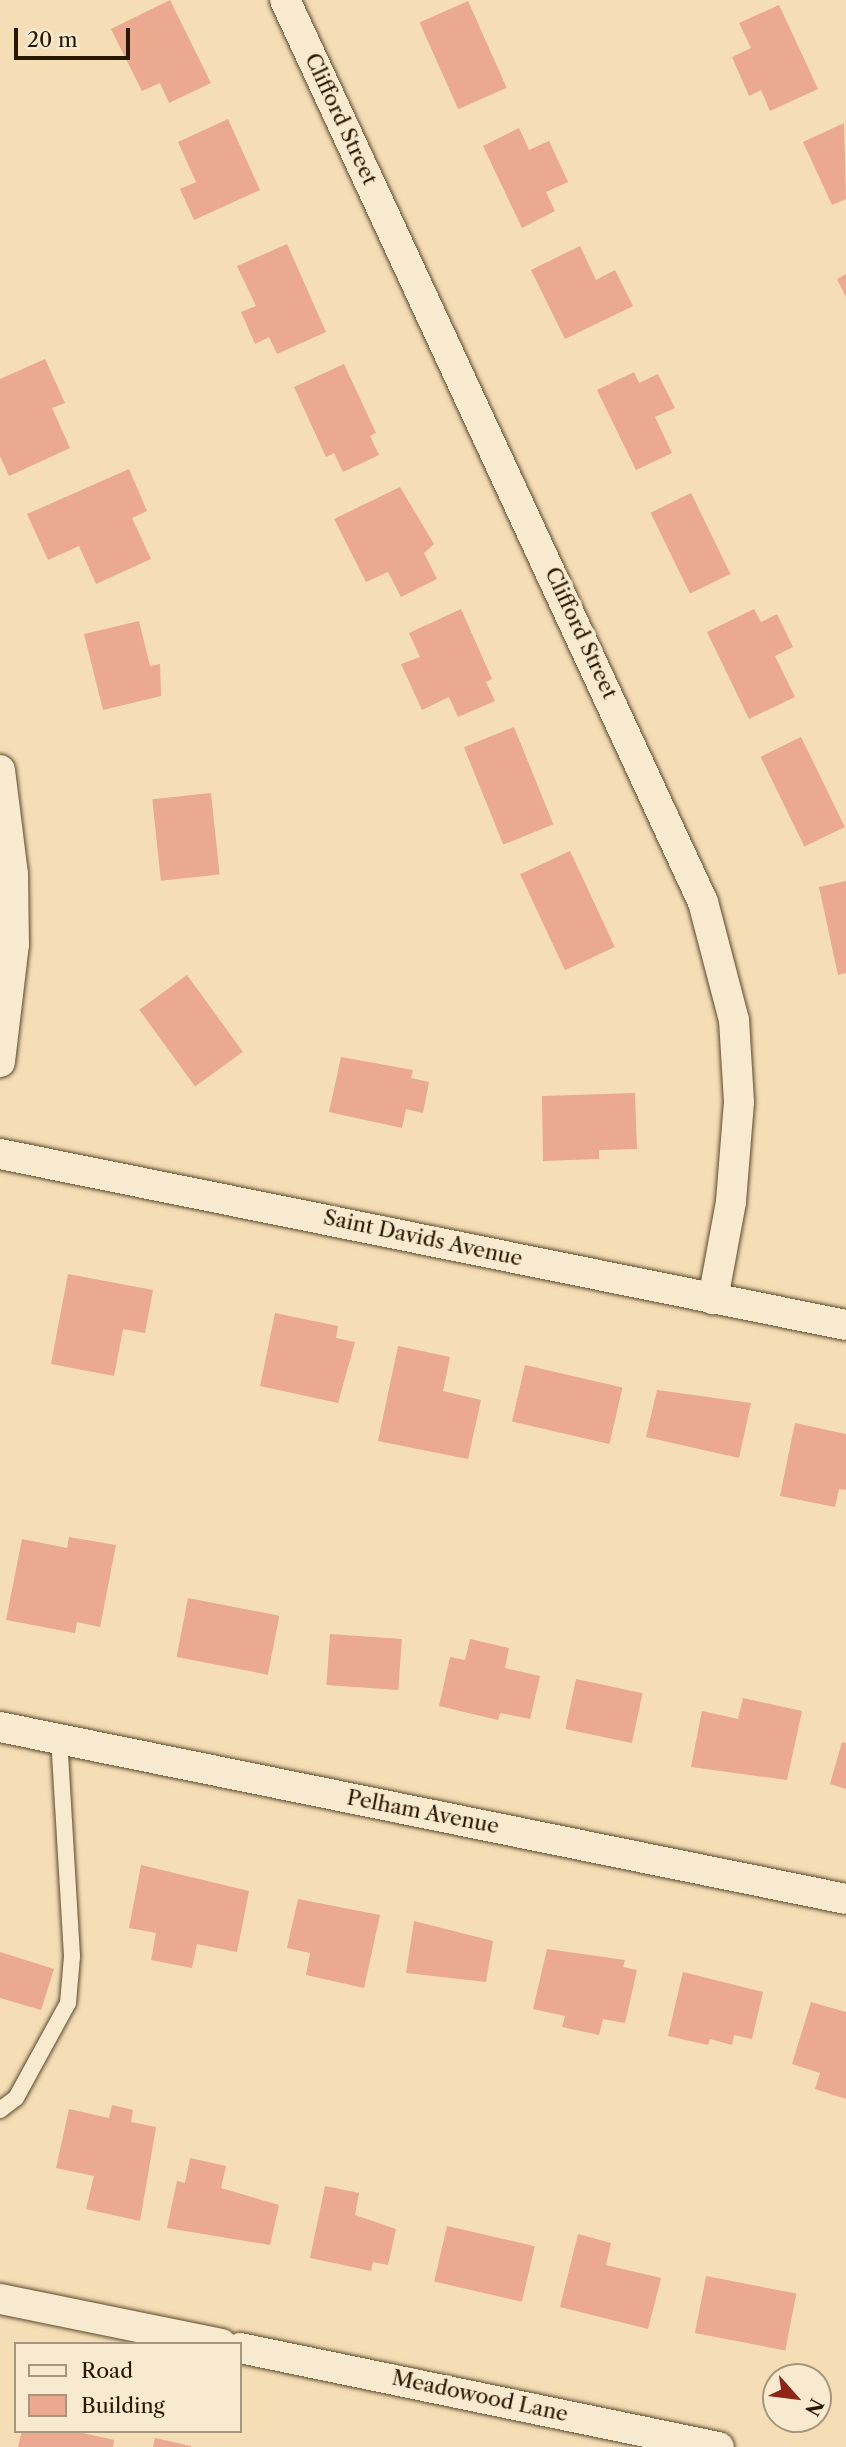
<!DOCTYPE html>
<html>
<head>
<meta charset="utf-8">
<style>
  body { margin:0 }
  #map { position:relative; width:846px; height:2447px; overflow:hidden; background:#f5deb5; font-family:"Libre Caslon Text",serif }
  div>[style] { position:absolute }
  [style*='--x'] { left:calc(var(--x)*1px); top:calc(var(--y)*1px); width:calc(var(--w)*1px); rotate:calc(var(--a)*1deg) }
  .building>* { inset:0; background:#eba98f; transform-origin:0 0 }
  .roads { filter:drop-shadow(0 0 2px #5c492d) drop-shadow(0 0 2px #5c492d) }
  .lane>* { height:16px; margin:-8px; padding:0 8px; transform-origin:8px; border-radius:8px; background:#f8eacf }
  .street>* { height:30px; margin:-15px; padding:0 15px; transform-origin:15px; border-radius:15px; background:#f8eacf }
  span { translate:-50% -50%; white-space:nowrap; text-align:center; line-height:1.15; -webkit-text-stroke:7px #f8eacf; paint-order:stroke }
  .street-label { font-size:21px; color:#291700 }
  .legend { position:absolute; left:14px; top:2342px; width:228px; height:91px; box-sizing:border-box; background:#f8eacf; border:2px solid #a5967c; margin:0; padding:9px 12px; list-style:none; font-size:21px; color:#291700 }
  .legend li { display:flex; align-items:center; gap:14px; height:35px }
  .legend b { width:35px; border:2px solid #a5967c }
  .north { position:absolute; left:762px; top:2363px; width:70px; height:70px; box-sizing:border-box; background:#f8eacf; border:2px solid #a5967c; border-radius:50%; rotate:118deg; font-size:19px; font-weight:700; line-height:28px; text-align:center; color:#291700 }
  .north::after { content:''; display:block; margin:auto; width:24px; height:32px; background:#8f2418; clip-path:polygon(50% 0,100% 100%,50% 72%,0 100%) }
  .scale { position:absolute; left:14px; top:28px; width:116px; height:32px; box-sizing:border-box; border:4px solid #291700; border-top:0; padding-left:9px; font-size:21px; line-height:24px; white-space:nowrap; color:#291700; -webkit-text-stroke:5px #f8eacf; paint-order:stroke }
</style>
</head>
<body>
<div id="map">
  <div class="building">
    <div style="clip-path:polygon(170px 0,211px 83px,169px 103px,160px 83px,142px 91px,111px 29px)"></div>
    <div style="left:468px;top:1px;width:95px;height:53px;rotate:66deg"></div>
    <div style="clip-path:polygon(779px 5px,818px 89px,770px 111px,761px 90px,749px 96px,732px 57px,751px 48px,739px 23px)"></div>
    <div style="clip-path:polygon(228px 119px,260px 190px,194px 220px,180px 189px,196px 182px,178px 142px)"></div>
    <div style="clip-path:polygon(844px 123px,846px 199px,832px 205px,803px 142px)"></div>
    <div style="clip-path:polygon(519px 128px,529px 150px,549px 141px,568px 182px,546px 192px,555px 211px,522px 228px,483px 146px)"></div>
    <div style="clip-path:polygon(287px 244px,326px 332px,277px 354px,269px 337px,255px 344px,241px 312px,256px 306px,237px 266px)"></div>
    <div style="clip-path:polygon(580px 246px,596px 280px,615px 270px,633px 306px,565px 339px,531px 270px)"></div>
    <div style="clip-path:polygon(846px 274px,846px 297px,837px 279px)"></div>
    <div style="clip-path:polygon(45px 359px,65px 403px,52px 408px,70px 448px,9px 476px,0 456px,0 379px)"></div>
    <div style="clip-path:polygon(344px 364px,376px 433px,370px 436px,379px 455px,343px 472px,334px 453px,326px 457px,294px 387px)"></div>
    <div style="clip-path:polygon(634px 372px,639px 383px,658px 374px,675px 408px,655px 417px,672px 453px,636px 470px,597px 390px)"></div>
    <div style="clip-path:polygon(129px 469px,147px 511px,132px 518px,151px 559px,96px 584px,79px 546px,48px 560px,27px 514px)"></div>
    <div style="clip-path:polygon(400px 487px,434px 544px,424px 553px,437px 579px,401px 597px,388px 572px,366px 582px,334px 519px)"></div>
    <div style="left:691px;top:493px;width:90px;height:45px;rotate:64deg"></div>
    <div style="clip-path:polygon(461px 609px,492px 679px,486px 682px,495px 701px,458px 717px,449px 697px,422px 710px,401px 664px,420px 657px,409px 633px)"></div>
    <div style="clip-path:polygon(754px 609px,761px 622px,777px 614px,793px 647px,775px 656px,795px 697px,749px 719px,707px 632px)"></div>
    <div style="clip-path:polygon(139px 621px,150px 666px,160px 664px,161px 696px,103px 710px,84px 634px)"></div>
    <div style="left:514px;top:727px;width:105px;height:54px;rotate:68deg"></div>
    <div style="left:801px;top:737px;width:100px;height:45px;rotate:64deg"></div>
    <div style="left:211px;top:793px;width:82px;height:59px;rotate:84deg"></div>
    <div style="left:570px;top:851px;width:106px;height:55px;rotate:65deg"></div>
    <div style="clip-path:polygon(846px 881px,846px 973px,838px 975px,819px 887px)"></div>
    <div style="left:187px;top:975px;width:95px;height:59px;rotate:54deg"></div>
    <div style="clip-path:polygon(341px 1057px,413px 1070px,411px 1078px,429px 1082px,423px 1113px,406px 1109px,402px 1128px,329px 1112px)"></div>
    <div style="clip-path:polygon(635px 1093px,637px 1149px,599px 1150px,599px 1159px,543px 1161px,542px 1096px)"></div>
    <div style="clip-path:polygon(68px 1274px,153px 1290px,145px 1333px,123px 1329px,114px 1376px,51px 1364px)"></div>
    <div style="clip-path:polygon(275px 1313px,338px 1326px,336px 1338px,355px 1342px,338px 1403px,260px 1386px)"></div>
    <div style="clip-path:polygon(398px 1346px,450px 1357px,443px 1391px,481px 1400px,468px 1459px,378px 1441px)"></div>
    <div style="left:525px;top:1365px;width:100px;height:58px;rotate:13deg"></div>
    <div style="clip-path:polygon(657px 1390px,751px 1403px,739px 1458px,646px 1437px)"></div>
    <div style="clip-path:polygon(795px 1423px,846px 1434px,846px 1490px,839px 1489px,835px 1507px,780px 1496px)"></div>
    <div style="clip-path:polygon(69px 1537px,116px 1545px,100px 1627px,77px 1622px,75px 1633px,6px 1620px,22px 1539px,67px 1548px)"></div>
    <div style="left:188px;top:1598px;width:93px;height:60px;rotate:11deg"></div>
    <div style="left:330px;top:1634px;width:72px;height:51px;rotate:4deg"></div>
    <div style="clip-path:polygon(470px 1639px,509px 1648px,505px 1668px,540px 1676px,530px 1719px,500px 1713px,498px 1720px,439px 1706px,450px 1657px,465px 1660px)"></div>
    <div style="left:576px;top:1679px;width:68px;height:51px;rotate:12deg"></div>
    <div style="clip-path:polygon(743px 1698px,802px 1711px,787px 1780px,691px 1767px,702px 1711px,738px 1719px)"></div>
    <div style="clip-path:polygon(842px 1742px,846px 1743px,846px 1789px,830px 1784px)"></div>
    <div style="clip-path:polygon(141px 1865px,249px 1891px,237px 1952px,197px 1944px,192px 1968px,151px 1960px,156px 1933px,129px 1928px)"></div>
    <div style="clip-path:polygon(298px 1899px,380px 1915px,364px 1988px,306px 1975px,310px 1953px,287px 1948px)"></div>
    <div style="clip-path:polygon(414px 1921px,493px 1941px,486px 1982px,406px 1973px)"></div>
    <div style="clip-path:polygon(547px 1949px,625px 1960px,623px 1967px,637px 1970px,625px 2023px,603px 2019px,599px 2035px,562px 2027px,565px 2016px,533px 2009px)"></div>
    <div style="clip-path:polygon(0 1952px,54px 1969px,41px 2010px,0 1998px)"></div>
    <div style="clip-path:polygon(683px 1972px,763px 1992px,752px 2039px,734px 2035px,732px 2045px,710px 2039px,708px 2045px,668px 2036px)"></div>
    <div style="clip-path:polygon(811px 2002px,846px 2012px,846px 2099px,815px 2089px,820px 2073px,792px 2064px)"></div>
    <div style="clip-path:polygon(112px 2105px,133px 2110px,131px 2122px,156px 2127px,140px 2221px,86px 2209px,94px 2176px,56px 2168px,69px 2109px,109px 2118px)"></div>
    <div style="clip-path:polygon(190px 2158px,226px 2166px,221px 2188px,279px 2205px,270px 2245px,167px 2228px,177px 2181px,185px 2183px)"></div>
    <div style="clip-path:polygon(325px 2186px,359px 2193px,355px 2215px,396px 2229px,388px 2265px,373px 2262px,371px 2271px,310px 2258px)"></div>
    <div style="left:447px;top:2226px;width:90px;height:57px;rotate:13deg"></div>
    <div style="clip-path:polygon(578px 2234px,611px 2243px,606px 2265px,661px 2278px,648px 2329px,560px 2307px)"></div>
    <div style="left:706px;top:2276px;width:92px;height:58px;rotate:11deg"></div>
    <div style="clip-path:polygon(22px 2431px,74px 2431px,114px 2440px,113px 2447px,18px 2447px)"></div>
    <div style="clip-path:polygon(155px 2438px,191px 2446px,191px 2447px,153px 2447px)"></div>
  </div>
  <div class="roads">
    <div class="lane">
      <div style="--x:0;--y:2110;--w:20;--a:-37"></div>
      <div style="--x:16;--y:2098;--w:108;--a:-61.3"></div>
      <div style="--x:68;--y:2003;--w:47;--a:-85.1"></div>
      <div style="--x:72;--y:1956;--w:217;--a:-93.4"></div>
    </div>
    <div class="street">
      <div style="--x:285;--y:0;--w:994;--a:65.14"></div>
      <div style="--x:703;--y:902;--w:122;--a:75.3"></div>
      <div style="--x:734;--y:1020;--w:82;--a:86.5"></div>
      <div style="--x:739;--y:1102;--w:100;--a:94.6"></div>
      <div style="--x:731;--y:1202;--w:99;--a:100.5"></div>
      <div style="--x:0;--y:770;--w:105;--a:82.9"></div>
      <div style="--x:13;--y:874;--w:70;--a:89.2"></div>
      <div style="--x:14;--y:944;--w:119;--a:96.8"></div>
      <div style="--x:0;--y:1154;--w:863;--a:11.43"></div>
      <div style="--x:0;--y:1727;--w:863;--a:11.49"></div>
      <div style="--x:0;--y:2299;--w:226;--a:11.5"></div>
      <div style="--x:240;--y:2348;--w:489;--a:11.7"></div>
    </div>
  </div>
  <div class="street-label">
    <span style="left:341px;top:119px;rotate:65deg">Clifford Street</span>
    <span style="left:581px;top:633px;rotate:65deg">Clifford Street</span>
    <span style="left:423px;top:1238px;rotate:12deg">Saint Davids Avenue</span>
    <span style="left:423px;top:1812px;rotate:11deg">Pelham Avenue</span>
    <span style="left:480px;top:2396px;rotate:12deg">Meadowood Lane</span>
  </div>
  <ul class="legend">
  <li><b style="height:9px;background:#f8eacf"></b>Road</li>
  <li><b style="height:19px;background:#eba98f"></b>Building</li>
  </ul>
  <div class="north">N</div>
  <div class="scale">20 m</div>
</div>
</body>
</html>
